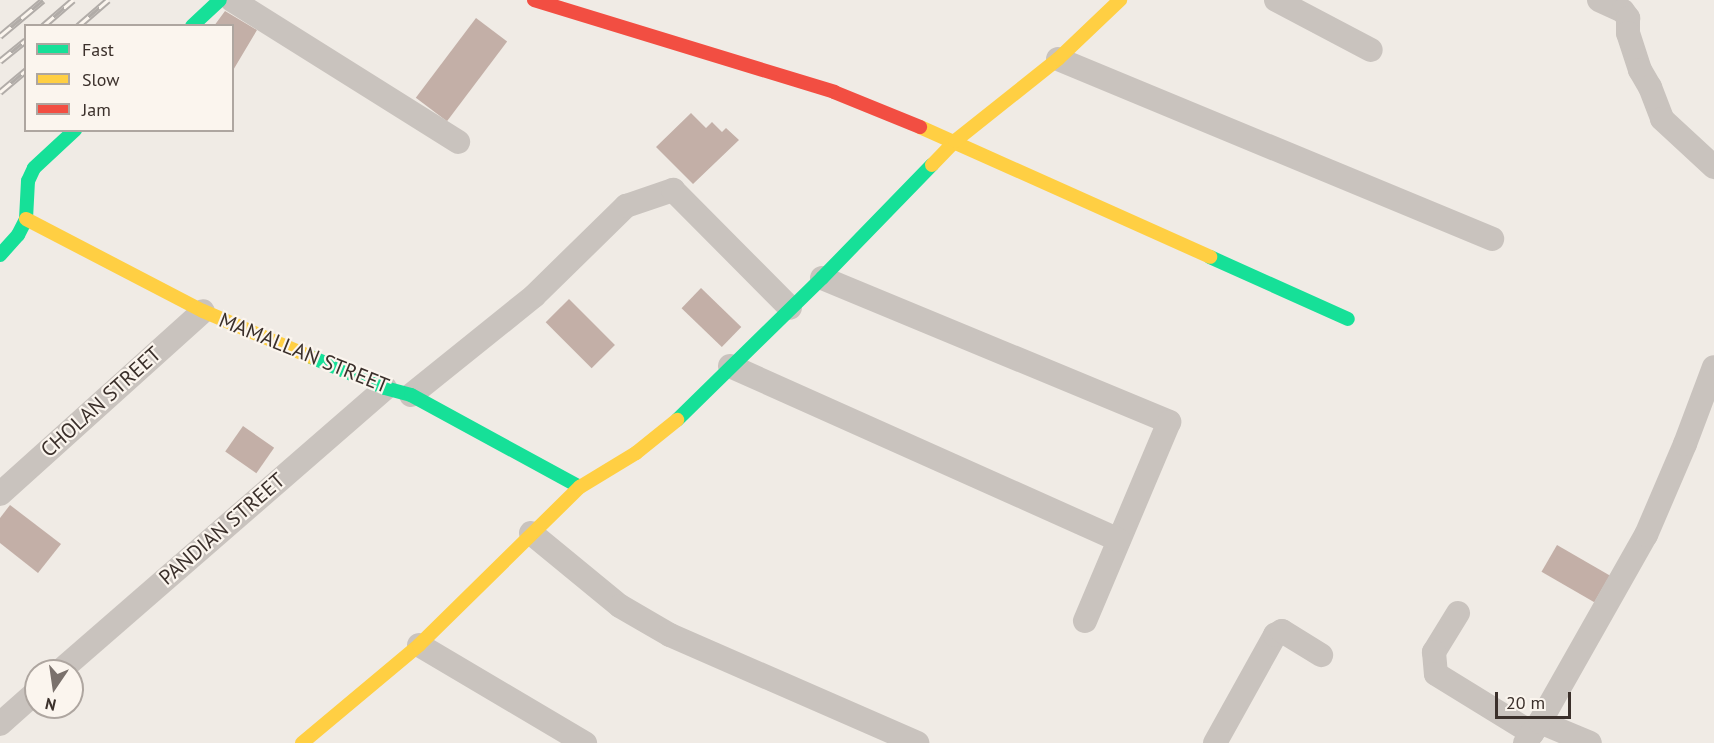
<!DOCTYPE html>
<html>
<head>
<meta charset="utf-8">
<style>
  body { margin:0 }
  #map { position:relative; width:1714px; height:743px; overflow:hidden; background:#f0ebe5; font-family:"PT Sans",sans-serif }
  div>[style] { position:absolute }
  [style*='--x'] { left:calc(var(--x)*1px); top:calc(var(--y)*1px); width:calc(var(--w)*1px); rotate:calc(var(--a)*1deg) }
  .building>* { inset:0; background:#c3afa7; transform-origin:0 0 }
  .street>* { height:24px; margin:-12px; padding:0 12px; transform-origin:12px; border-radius:12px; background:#c9c3be }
  .fast>* { height:14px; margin:-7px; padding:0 7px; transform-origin:7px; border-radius:7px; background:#16e098 }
  .slow>* { height:14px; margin:-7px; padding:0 7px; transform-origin:7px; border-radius:7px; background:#ffcf43 }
  .jam>* { height:14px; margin:-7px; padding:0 7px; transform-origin:7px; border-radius:7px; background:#f24e42 }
  .rail>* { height:7px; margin-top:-3.5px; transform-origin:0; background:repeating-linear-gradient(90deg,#fbf5ee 0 14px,#b1aca8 0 28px); box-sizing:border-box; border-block:2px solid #b1aca8 }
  span { translate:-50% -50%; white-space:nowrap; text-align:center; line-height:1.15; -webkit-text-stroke:4.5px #fbf5ee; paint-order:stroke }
  .street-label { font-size:21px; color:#3b302b }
  .legend { position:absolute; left:24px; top:24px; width:210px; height:108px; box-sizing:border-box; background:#fbf5ee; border:2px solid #aea6a0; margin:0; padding:8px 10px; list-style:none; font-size:18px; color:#3b302b }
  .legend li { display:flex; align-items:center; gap:12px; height:30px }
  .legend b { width:30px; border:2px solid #aea6a0 }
  .north { position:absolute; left:24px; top:659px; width:60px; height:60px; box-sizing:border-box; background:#fbf5ee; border:2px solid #aea6a0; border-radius:50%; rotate:193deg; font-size:16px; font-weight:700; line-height:24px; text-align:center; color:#3b302b }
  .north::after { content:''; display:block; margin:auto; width:21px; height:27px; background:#7a716c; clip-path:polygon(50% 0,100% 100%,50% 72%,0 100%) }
  .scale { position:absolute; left:1495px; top:692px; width:76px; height:27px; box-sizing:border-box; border:3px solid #3b302b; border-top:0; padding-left:8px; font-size:18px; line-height:21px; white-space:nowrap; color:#3b302b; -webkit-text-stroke:4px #fbf5ee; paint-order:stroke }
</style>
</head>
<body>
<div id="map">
  <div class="building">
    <div style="clip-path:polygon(225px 11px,257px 30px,232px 72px,232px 26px,214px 26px)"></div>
    <div style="left:476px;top:18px;width:39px;height:100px;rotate:37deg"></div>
    <div style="clip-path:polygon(691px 113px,706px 128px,712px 122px,722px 132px,726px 128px,739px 140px,693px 184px,656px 147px)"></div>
    <div style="left:701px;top:288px;width:56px;height:28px;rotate:44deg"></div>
    <div style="left:569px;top:299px;width:65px;height:33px;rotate:45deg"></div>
    <div style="left:243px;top:426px;width:38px;height:31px;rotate:35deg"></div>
    <div style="clip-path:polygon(10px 505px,61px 544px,38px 573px,0 543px,0 518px)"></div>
    <div style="left:1557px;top:545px;width:61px;height:31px;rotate:30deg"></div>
  </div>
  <div class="street">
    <div style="--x:232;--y:0;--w:267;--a:32.1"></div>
    <div style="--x:1276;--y:0;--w:107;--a:27.8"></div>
    <div style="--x:1599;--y:0;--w:26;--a:25"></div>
    <div style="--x:1623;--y:11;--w:9;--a:54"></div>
    <div style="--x:1628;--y:18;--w:15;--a:90"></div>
    <div style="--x:1628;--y:33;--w:39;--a:72"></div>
    <div style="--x:1640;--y:70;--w:20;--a:60"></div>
    <div style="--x:1650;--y:87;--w:34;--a:69"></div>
    <div style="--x:1662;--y:119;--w:71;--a:42.7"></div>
    <div style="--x:1058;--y:59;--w:470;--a:22.5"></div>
    <div style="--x:822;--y:278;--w:376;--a:22.5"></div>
    <div style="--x:1169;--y:422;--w:216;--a:112.9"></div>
    <div style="--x:730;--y:366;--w:426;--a:24.1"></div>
    <div style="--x:411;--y:395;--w:158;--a:-38.8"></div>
    <div style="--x:534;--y:296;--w:129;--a:-44.4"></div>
    <div style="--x:626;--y:206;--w:50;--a:-18.8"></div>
    <div style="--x:673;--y:190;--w:166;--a:45.2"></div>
    <div style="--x:0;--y:494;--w:273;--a:-42"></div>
    <div style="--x:531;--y:533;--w:115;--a:39.4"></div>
    <div style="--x:620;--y:606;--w:58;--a:30.1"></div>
    <div style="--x:670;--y:635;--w:270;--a:23.6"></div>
    <div style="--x:1458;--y:613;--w:46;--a:121.6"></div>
    <div style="--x:1434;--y:652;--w:22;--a:85"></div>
    <div style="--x:1436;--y:674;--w:113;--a:31.6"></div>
    <div style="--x:419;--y:645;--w:193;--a:30.6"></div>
    <div style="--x:60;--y:671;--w:431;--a:-41"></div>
    <div style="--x:1540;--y:722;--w:54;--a:22.8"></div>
    <div style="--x:0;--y:724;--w:48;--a:-41.6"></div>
    <div style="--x:1215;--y:743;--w:124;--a:-60.9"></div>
    <div style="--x:1275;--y:635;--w:8;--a:-30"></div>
    <div style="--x:1282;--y:631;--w:46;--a:31.6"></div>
    <div style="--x:1525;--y:743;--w:26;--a:-54"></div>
    <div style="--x:1540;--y:722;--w:215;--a:-60.5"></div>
    <div style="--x:1646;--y:535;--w:99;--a:-66.8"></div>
    <div style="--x:1685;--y:444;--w:82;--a:-69.4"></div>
  </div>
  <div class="fast">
    <div style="--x:192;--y:26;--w:38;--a:-43"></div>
    <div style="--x:0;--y:255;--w:27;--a:-48"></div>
    <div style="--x:18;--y:235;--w:18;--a:-63"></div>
    <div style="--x:26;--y:219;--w:38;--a:-87"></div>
    <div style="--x:28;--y:181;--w:14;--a:-65"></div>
    <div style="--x:34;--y:168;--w:56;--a:-42.8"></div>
    <div style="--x:1210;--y:257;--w:151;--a:24.2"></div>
    <div style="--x:311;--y:357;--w:80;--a:22.7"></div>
    <div style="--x:385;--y:388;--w:27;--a:15"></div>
    <div style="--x:411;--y:395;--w:192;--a:28.6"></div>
    <div style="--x:677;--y:420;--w:203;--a:-44.4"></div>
    <div style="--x:822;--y:278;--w:158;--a:-45.8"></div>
  </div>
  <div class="slow">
    <div style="--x:920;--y:127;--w:318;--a:24.1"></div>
    <div style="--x:932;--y:165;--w:33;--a:-46"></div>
    <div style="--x:955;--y:141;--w:132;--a:-38.5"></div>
    <div style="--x:1058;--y:59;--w:86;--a:-43.6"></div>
    <div style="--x:26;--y:219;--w:199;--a:27.5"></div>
    <div style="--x:203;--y:311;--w:117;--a:23.1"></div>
    <div style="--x:302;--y:743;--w:153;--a:-39.9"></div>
    <div style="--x:419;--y:645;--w:226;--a:-44.5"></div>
    <div style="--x:580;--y:487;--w:66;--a:-31.3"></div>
    <div style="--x:636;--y:453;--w:53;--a:-38.8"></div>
  </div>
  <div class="jam">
    <div style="--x:534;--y:0;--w:314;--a:17"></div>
    <div style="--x:834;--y:92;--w:93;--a:22.1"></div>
  </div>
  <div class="rail">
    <div style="--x:43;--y:26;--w:40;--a:-41"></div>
    <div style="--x:78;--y:26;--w:40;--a:-41"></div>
    <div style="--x:0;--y:36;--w:56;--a:-39.9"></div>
    <div style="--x:0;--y:61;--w:33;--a:-39"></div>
    <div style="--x:0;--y:92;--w:34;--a:-40"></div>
  </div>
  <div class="street-label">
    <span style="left:304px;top:353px;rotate:22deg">MAMALLAN STREET</span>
    <span style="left:101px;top:402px;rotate:-42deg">CHOLAN STREET</span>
    <span style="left:222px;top:529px;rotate:-41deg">PANDIAN STREET</span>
  </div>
  <ul class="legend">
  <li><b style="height:8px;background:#16e098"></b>Fast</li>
  <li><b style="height:8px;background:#ffcf43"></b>Slow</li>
  <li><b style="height:8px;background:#f24e42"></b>Jam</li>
  </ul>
  <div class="north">N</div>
  <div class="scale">20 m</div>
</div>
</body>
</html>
